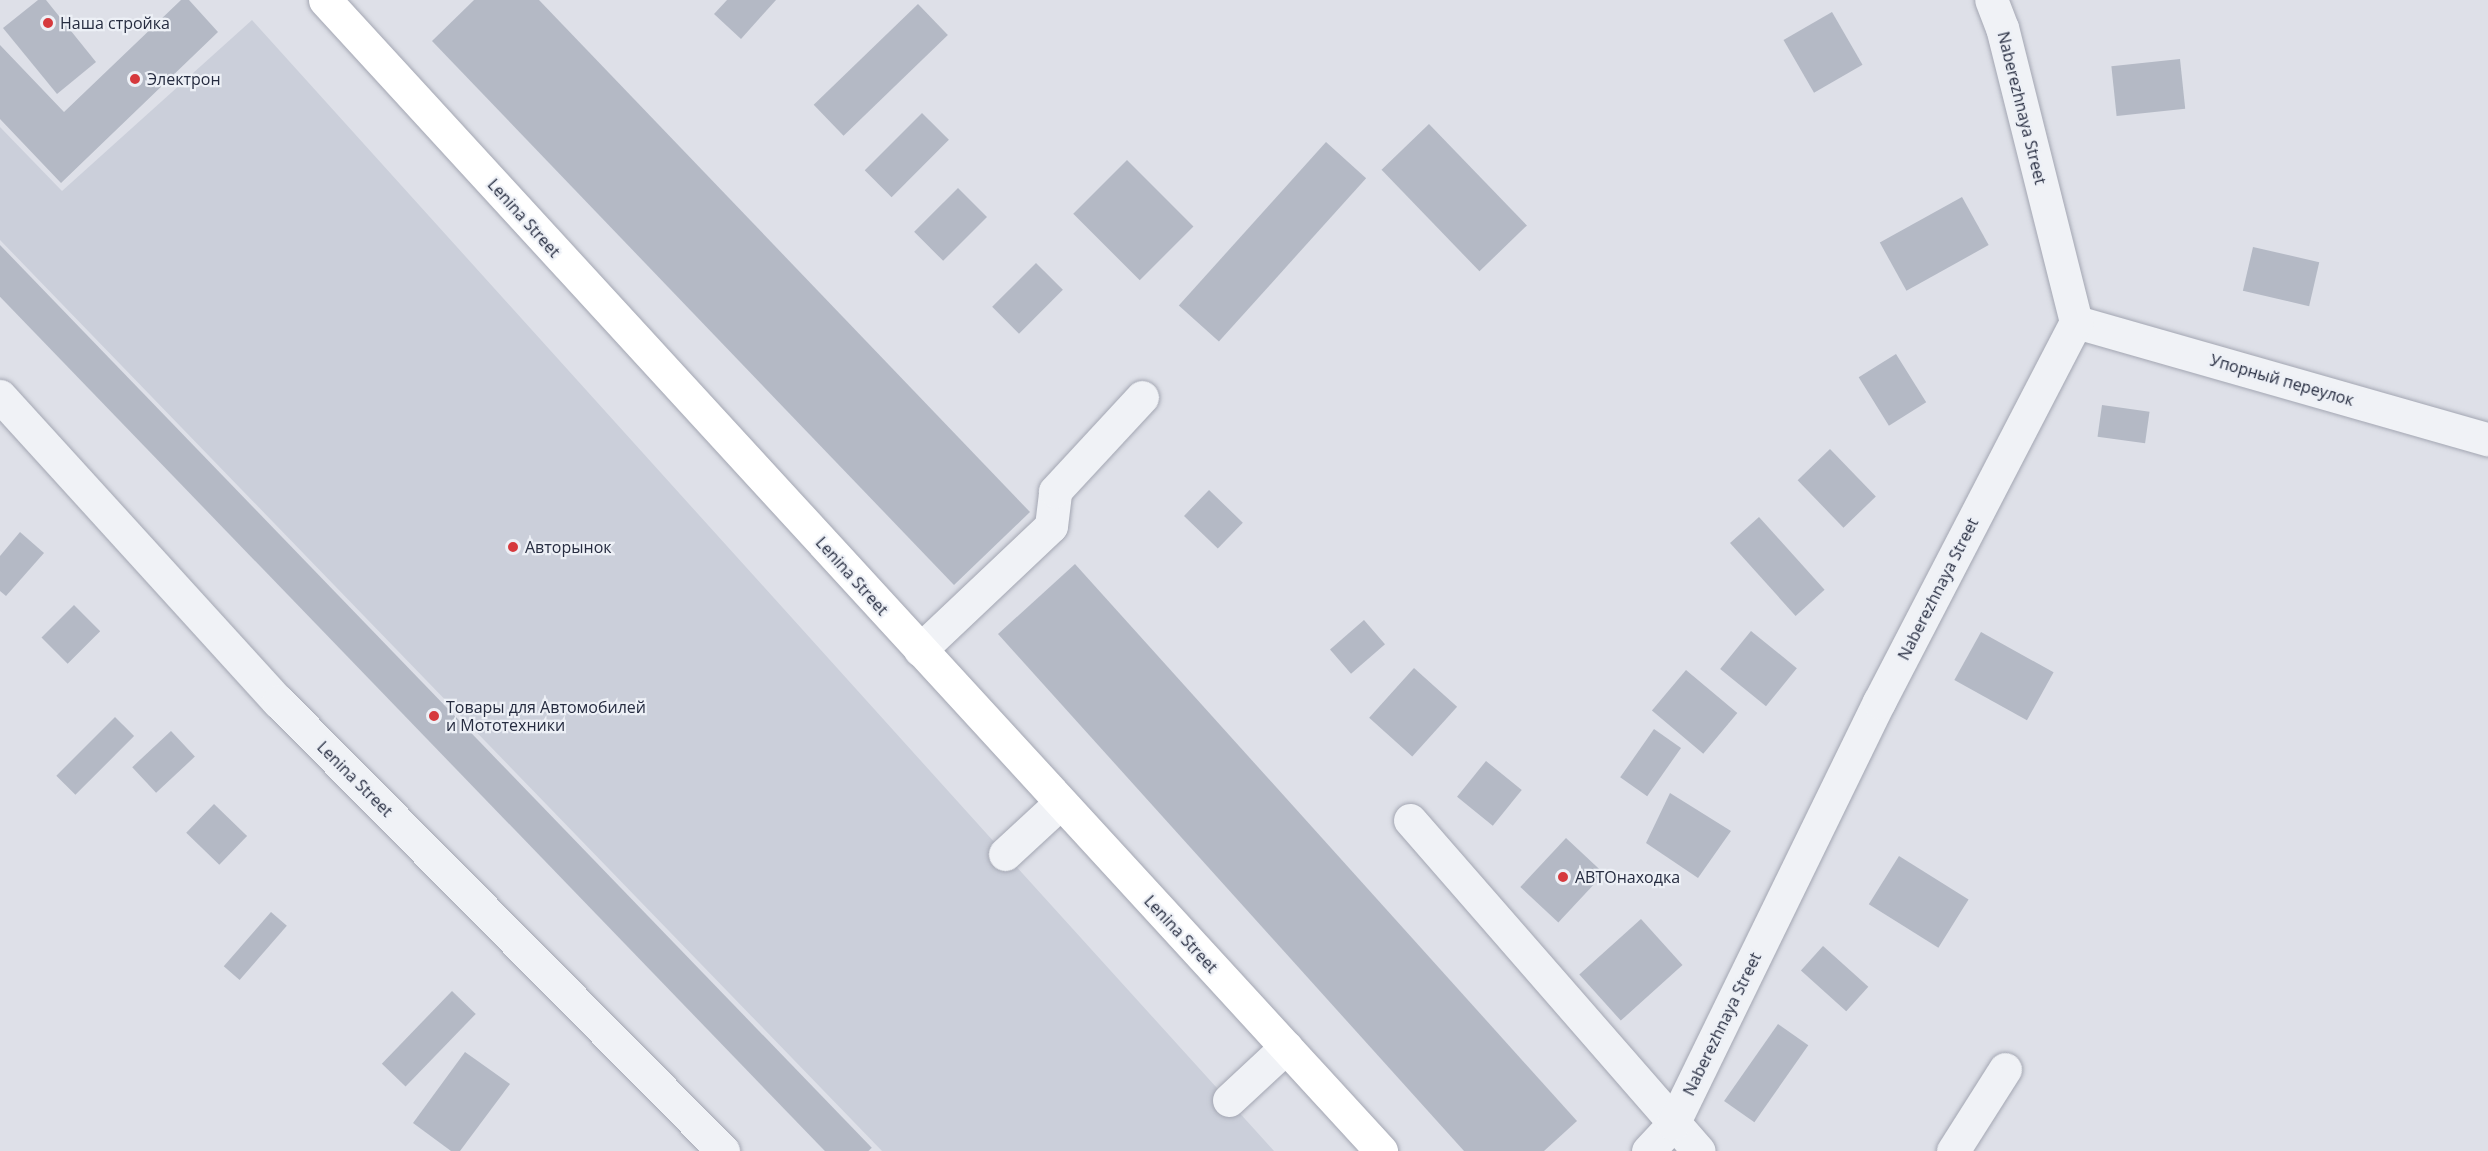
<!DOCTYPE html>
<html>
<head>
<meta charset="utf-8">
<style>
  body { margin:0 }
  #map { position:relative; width:2488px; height:1151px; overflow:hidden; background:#dee0e8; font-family:"Open Sans",sans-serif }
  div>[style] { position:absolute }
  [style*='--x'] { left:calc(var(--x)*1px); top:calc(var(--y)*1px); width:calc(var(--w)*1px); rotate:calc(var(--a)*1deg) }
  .built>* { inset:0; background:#cbcfda }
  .building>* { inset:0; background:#b4b9c5; transform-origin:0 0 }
  .roads { filter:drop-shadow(0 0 2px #a3a6b2) drop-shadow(0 0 2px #a3a6b2) }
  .minor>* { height:33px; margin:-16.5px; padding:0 16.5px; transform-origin:16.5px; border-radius:16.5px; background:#f0f2f6 }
  .major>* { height:33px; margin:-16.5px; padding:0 16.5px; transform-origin:16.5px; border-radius:16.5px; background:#fff }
  .dots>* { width:16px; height:16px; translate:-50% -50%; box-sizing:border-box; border:3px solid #edf0f6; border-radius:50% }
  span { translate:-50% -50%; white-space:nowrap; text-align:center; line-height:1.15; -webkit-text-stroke:4.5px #edf0f6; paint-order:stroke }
  .poi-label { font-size:16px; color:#262c40 }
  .left { translate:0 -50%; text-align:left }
  .street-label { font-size:16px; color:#262c40 }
</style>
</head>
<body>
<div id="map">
  <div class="built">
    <div style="clip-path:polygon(252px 20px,1005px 854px,1274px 1151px,882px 1151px,0 240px,0 127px,62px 191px)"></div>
  </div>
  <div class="building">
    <div style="clip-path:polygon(38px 0,46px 0,96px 62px,57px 94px,3px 28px)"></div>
    <div style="clip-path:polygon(181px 0,189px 0,218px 32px,61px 183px,0 119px,0 45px,64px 112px)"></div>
    <div style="clip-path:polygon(474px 0,539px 0,1030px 512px,954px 585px,432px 41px)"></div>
    <div style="clip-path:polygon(727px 0,776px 0,741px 39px,714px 14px)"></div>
    <div style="left:918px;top:4px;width:43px;height:145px;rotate:46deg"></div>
    <div style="left:1832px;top:12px;width:61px;height:56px;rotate:60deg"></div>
    <div style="left:2180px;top:59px;width:50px;height:69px;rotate:84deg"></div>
    <div style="left:922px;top:113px;width:38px;height:81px;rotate:45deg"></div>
    <div style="left:1429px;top:124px;width:141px;height:66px;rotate:46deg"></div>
    <div style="left:1326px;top:142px;width:54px;height:220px;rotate:42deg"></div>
    <div style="left:1127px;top:160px;width:94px;height:76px;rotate:45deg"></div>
    <div style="left:958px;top:188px;width:41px;height:62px;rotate:45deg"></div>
    <div style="left:1962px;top:197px;width:55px;height:94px;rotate:61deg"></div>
    <div style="left:0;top:245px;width:1255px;height:36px;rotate:46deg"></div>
    <div style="left:2253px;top:247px;width:68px;height:45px;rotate:13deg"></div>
    <div style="left:1036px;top:263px;width:38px;height:62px;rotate:45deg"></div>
    <div style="left:1896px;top:354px;width:57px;height:44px;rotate:58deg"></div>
    <div style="left:2102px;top:405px;width:48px;height:32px;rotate:8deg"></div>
    <div style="left:1830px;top:449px;width:66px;height:45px;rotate:46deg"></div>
    <div style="left:1209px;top:490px;width:47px;height:36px;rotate:44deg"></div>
    <div style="left:1759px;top:517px;width:98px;height:39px;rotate:48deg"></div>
    <div style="clip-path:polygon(20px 532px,44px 553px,6px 596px,0 591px,0 556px)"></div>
    <div style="clip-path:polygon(1075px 564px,1577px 1121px,1544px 1151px,1464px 1151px,998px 634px)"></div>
    <div style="left:74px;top:605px;width:37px;height:46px;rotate:45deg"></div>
    <div style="left:1364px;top:620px;width:32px;height:45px;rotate:49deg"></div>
    <div style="left:1751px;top:631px;width:59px;height:49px;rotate:39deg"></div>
    <div style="left:1981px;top:632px;width:83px;height:55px;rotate:29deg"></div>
    <div style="left:1414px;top:668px;width:58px;height:67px;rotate:42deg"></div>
    <div style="left:1686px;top:670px;width:67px;height:53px;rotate:40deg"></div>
    <div style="left:115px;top:717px;width:27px;height:83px;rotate:45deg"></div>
    <div style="left:1654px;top:729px;width:33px;height:59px;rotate:35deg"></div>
    <div style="left:171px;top:731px;width:35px;height:53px;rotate:47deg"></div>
    <div style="left:1486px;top:761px;width:46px;height:46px;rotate:39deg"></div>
    <div style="clip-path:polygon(1670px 793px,1731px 831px,1698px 878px,1646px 843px)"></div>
    <div style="left:214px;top:804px;width:46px;height:40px;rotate:44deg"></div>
    <div style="left:1566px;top:838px;width:52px;height:67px;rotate:43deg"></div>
    <div style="left:1899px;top:856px;width:82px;height:57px;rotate:32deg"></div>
    <div style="left:271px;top:912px;width:21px;height:72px;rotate:41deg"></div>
    <div style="left:1641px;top:919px;width:62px;height:83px;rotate:48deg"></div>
    <div style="left:1823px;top:946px;width:61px;height:33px;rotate:42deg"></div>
    <div style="left:452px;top:991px;width:33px;height:101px;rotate:44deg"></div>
    <div style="left:1778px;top:1024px;width:37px;height:94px;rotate:35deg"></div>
    <div style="clip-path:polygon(465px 1052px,510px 1084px,460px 1151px,451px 1151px,413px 1123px)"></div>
  </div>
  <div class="roads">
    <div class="minor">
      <div style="--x:2076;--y:322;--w:428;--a:15.9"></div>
      <div style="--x:0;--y:396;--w:413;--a:47.7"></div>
      <div style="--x:278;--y:701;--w:633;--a:45.32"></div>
      <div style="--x:920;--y:650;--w:180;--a:-43.4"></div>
      <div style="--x:1051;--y:526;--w:35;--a:-83"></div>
      <div style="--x:1055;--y:491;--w:128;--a:-47.2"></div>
      <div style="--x:1410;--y:820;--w:439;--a:48.9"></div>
      <div style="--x:1005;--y:854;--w:75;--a:-42.8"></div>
      <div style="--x:1229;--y:1100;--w:78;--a:-42.9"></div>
      <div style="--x:1648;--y:1151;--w:37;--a:-47"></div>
      <div style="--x:1673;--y:1124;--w:470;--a:-64"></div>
      <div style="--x:1879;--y:702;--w:428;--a:-62.6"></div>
      <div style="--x:2076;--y:322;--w:303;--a:-104.1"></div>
      <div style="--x:2002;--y:28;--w:30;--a:-111"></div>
      <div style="--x:1953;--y:1151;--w:97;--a:-57.6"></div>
    </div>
    <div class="major">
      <div style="--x:325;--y:0;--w:1562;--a:47.46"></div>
    </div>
  </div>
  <div class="dots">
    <div style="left:48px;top:23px;background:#d6393d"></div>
    <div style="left:135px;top:79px;background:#d6393d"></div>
    <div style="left:513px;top:547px;background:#d6393d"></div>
    <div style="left:434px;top:716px;background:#d6393d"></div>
    <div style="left:1563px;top:877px;background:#d6393d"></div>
  </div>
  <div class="poi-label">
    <span class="left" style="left:60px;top:23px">Наша стройка</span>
    <span class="left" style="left:147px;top:79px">Электрон</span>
    <span class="left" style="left:525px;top:547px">Авторынок</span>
    <span class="left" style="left:446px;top:716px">Товары для Автомобилей<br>и Мототехники</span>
    <span class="left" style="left:1575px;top:877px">АВТОнаходка</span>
  </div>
  <div class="street-label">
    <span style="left:2022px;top:108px;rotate:76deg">Naberezhnaya Street</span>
    <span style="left:524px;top:218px;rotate:48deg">Lenina Street</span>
    <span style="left:2282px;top:380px;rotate:16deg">Упорный переулок</span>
    <span style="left:852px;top:576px;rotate:48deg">Lenina Street</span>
    <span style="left:1938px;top:589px;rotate:-63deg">Naberezhnaya Street</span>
    <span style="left:355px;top:779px;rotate:45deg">Lenina Street</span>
    <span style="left:1181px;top:934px;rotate:47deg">Lenina Street</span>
    <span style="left:1722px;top:1024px;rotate:-64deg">Naberezhnaya Street</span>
  </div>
</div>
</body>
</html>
